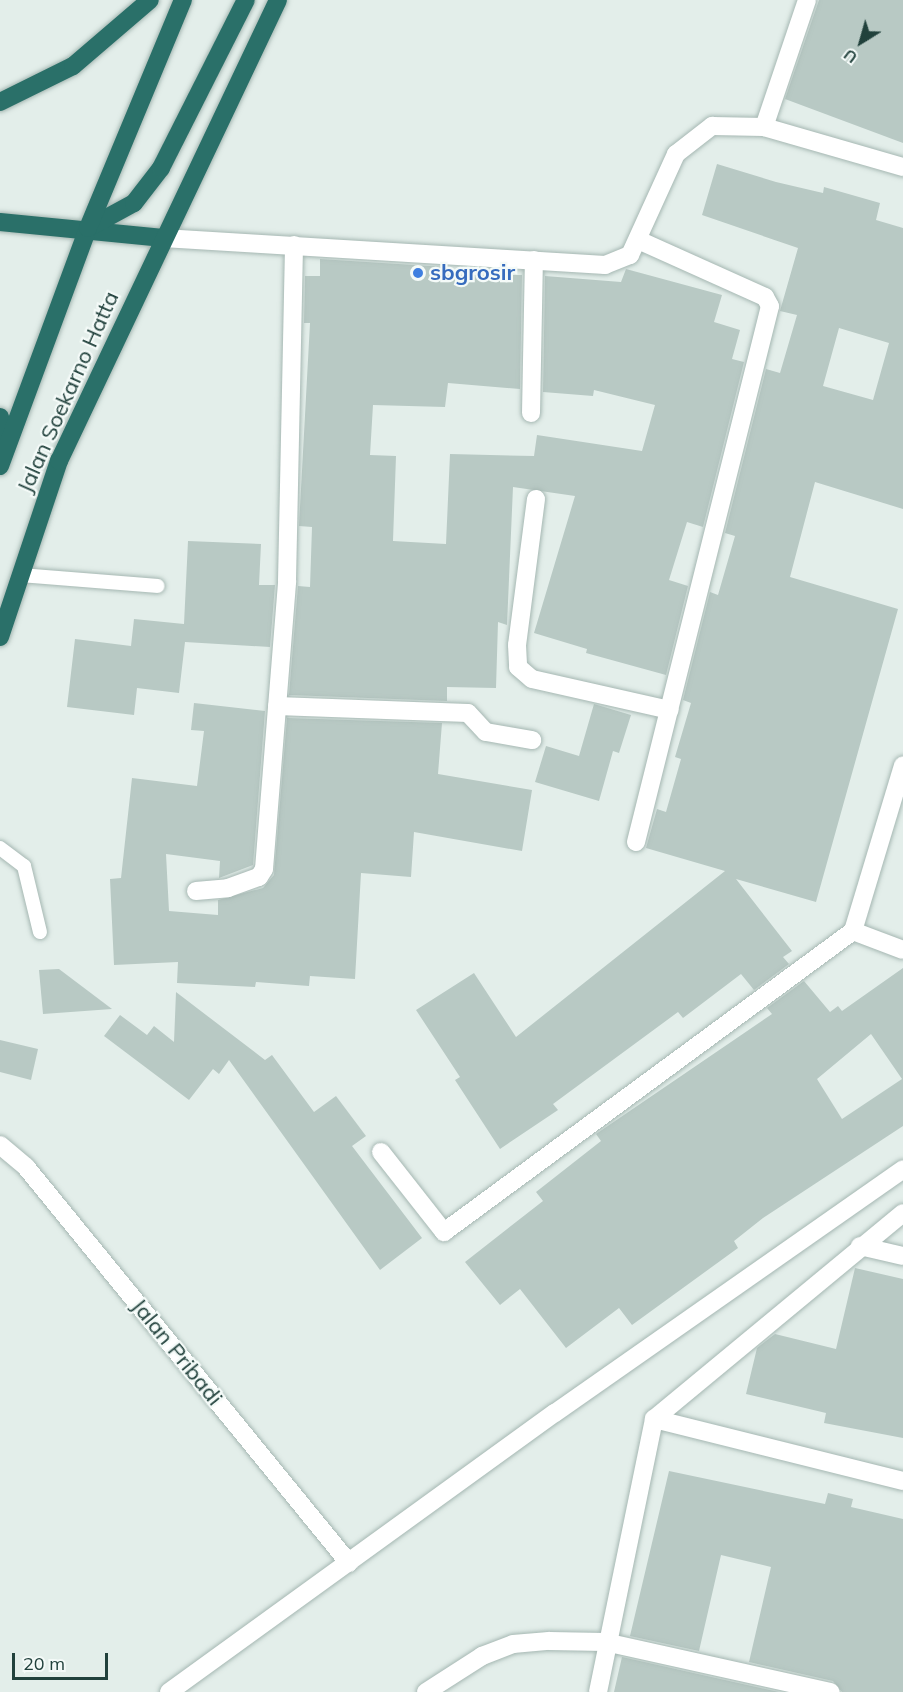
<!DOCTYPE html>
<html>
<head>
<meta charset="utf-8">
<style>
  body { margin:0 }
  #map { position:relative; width:903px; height:1692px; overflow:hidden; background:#e3eeea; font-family:Mulish,sans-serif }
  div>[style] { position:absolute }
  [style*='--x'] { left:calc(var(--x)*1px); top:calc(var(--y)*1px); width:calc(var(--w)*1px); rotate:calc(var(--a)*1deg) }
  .building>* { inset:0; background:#b8c9c4 }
  .roads { filter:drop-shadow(0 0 2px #a5b7b2) drop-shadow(0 0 2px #a5b7b2) }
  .lane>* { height:14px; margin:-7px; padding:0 7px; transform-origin:7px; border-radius:7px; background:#fff }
  .street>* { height:18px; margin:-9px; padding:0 9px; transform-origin:9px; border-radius:9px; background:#fff }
  .highway>* { height:18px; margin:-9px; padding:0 9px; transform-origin:9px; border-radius:9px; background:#2a7069 }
  .dots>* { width:16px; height:16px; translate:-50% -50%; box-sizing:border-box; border:3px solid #f4faf8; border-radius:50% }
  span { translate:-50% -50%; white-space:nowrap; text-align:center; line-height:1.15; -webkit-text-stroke:4.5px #f4faf8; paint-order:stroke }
  .shop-label { font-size:22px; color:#366cbe; font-weight:700 }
  .left { translate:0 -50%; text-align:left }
  .street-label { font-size:22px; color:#21413c }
  .north { position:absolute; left:831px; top:12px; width:60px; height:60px; -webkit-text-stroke:4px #f4faf8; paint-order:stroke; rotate:217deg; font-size:16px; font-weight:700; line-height:24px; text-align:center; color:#21413c }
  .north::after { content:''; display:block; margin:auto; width:21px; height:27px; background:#21413c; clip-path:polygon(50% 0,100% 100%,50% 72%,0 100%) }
  .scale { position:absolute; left:12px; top:1653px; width:96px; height:27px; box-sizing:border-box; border:3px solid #21413c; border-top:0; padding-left:8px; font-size:18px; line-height:21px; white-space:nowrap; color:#21413c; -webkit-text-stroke:4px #f4faf8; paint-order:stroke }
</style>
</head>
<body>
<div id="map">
  <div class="building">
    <div style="clip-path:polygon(819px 0,903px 0,903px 143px,785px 99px)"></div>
    <div style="clip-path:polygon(evenodd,717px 164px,776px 182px,823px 193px,824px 187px,880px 203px,876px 220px,903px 228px,903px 509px,815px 482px,790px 577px,898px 609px,816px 902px,736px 879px,792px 951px,783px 957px,789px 964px,754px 990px,741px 974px,683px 1018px,678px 1012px,553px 1104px,558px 1110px,500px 1149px,455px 1080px,460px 1077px,416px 1010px,474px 973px,516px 1037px,725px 871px,646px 848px,657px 809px,666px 812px,681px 759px,675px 757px,691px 703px,683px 700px,710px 592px,718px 595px,735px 536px,725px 533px,766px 369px,780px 373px,797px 315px,780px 311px,798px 248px,702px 215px,717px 164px,839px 328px,889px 343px,873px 400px,823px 386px,839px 328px)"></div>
    <div style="clip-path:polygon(320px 259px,445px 267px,445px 275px,522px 275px,520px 389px,448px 383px,445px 407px,373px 405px,370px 455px,396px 456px,393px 541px,446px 544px,450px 454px,534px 456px,537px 435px,642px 451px,655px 405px,594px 390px,593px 396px,543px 392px,545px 276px,621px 282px,626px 269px,722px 295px,714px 322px,740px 330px,732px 359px,744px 362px,703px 527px,687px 522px,669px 580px,688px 586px,666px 675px,586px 653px,587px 649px,534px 633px,575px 496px,513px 487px,507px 625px,498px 622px,496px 688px,447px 687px,447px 701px,289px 695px,298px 586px,310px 587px,312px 527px,299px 526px,310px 323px,304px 323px,305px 276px,320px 276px)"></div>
    <div style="clip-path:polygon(188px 541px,261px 544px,259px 585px,275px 585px,270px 647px,185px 642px,179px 693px,137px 688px,134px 715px,67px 707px,75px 639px,131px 646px,134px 619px,184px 624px)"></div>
    <div style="clip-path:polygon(194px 703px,265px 711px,253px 865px,219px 878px,220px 861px,166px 854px,169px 911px,218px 915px,218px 900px,263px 888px,274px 875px,287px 718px,442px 723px,438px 774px,532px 790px,522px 851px,414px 832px,411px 877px,361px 873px,355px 979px,310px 976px,309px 986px,256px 982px,255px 987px,177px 983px,178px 962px,114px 965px,110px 879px,121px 878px,132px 778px,197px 786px,204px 731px,191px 730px)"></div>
    <div style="clip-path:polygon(594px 704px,631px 715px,619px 753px,613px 751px,599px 801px,535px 782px,546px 746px,579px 756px)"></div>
    <div style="clip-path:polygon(evenodd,903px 968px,903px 1126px,763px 1218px,734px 1241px,738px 1248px,632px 1325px,619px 1308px,566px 1348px,520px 1289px,500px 1305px,465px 1262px,543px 1201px,536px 1192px,601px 1141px,596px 1134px,772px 1014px,767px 1008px,804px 981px,830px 1012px,838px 1006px,842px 1011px,903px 968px,871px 1034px,902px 1079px,842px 1119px,817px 1079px,871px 1034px)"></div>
    <div style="clip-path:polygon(59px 969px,112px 1009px,43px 1014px,39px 970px)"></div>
    <div style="clip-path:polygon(176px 992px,265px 1060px,272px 1055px,314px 1112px,336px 1096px,366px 1136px,352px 1146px,422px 1238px,380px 1270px,229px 1060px,219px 1074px,213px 1069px,189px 1100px,104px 1036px,120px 1015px,147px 1035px,154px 1026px,174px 1042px)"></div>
    <div style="clip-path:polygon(0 1040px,38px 1049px,31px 1080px,0 1072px)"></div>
    <div style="clip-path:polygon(855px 1268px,903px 1279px,903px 1438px,824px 1423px,826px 1413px,746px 1394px,757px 1348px,775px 1334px,836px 1349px)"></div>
    <div style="clip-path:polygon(669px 1471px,825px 1504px,828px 1493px,853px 1499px,851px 1507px,903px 1519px,903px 1692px,842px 1692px,833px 1681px,749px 1662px,771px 1567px,721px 1555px,699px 1651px,630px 1636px)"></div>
    <div style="clip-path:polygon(622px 1657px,779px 1692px,614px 1692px)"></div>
  </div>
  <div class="roads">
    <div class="lane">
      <div style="--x:21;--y:575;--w:137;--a:4.6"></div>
      <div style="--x:0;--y:848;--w:30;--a:37"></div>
      <div style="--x:24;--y:866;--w:68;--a:76.4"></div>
    </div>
    <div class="street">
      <div style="--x:764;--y:127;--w:134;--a:-71.3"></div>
      <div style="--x:163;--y:238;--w:443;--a:3.5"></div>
      <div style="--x:605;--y:265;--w:27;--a:-22"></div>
      <div style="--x:630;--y:255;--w:111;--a:-65.5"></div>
      <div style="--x:676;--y:154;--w:46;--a:-37.9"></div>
      <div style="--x:712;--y:126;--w:52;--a:1.1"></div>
      <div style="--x:764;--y:127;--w:145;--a:16.1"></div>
      <div style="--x:531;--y:413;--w:153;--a:-88.9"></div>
      <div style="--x:536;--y:499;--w:147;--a:97.4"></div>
      <div style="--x:517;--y:645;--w:22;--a:87"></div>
      <div style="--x:518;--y:667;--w:18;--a:41"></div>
      <div style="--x:532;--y:679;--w:141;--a:12.7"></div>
      <div style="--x:277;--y:706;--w:191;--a:2.1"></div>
      <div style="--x:468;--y:713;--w:26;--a:47"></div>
      <div style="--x:486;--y:732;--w:47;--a:9.9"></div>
      <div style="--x:636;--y:842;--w:552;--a:-75.96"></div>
      <div style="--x:770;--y:306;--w:10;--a:-119"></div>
      <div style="--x:765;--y:297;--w:139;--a:-155.8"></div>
      <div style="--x:196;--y:891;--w:32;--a:-5"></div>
      <div style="--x:228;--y:888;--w:33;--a:-20"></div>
      <div style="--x:259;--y:877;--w:9;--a:-58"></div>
      <div style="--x:264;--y:869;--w:289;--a:-85.4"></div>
      <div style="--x:287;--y:581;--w:336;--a:-88.8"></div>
      <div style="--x:853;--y:931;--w:53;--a:20.8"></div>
      <div style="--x:0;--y:1145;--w:34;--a:40"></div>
      <div style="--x:26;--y:1167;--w:511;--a:50.8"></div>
      <div style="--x:381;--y:1152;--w:102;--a:51.8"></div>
      <div style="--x:444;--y:1232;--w:508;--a:-36.35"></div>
      <div style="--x:853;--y:931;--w:173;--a:-73.2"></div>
      <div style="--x:860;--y:1246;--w:44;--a:13.1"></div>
      <div style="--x:654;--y:1419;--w:257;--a:14"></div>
      <div style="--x:169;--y:1692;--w:476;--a:-35.9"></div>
      <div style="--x:555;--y:1413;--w:425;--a:-35"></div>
      <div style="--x:426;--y:1692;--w:67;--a:-32.7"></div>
      <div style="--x:482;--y:1656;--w:33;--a:-21"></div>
      <div style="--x:513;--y:1644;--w:36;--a:-5"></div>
      <div style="--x:549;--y:1641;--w:56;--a:1"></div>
      <div style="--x:605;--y:1642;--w:231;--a:12.5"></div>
      <div style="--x:598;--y:1692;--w:279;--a:-78.4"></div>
      <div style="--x:654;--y:1419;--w:323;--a:-39.6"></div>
    </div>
    <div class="highway">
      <div style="--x:0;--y:102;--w:81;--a:-26.3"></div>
      <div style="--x:73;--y:66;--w:101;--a:-40.6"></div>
      <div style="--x:0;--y:222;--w:164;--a:5.6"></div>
      <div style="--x:88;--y:228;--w:52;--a:-28.5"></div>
      <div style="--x:134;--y:203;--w:44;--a:-52.4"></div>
      <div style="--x:161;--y:168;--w:188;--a:-63.2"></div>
      <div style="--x:0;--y:417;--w:31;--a:79"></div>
      <div style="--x:0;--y:466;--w:254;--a:-69.7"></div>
      <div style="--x:88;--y:228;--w:247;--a:-67.4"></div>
      <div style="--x:0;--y:637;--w:186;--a:-71.5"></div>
      <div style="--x:59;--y:461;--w:510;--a:-64.59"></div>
    </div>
  </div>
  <div class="dots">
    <div style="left:418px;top:273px;background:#3f7fe0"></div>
  </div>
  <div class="shop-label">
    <span class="left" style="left:430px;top:273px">sbgrosir</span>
  </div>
  <div class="street-label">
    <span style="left:68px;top:392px;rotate:-66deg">Jalan Soekarno Hatta</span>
    <span style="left:177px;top:1352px;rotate:51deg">Jalan Pribadi</span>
  </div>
  <div class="north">U</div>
  <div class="scale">20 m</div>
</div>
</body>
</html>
